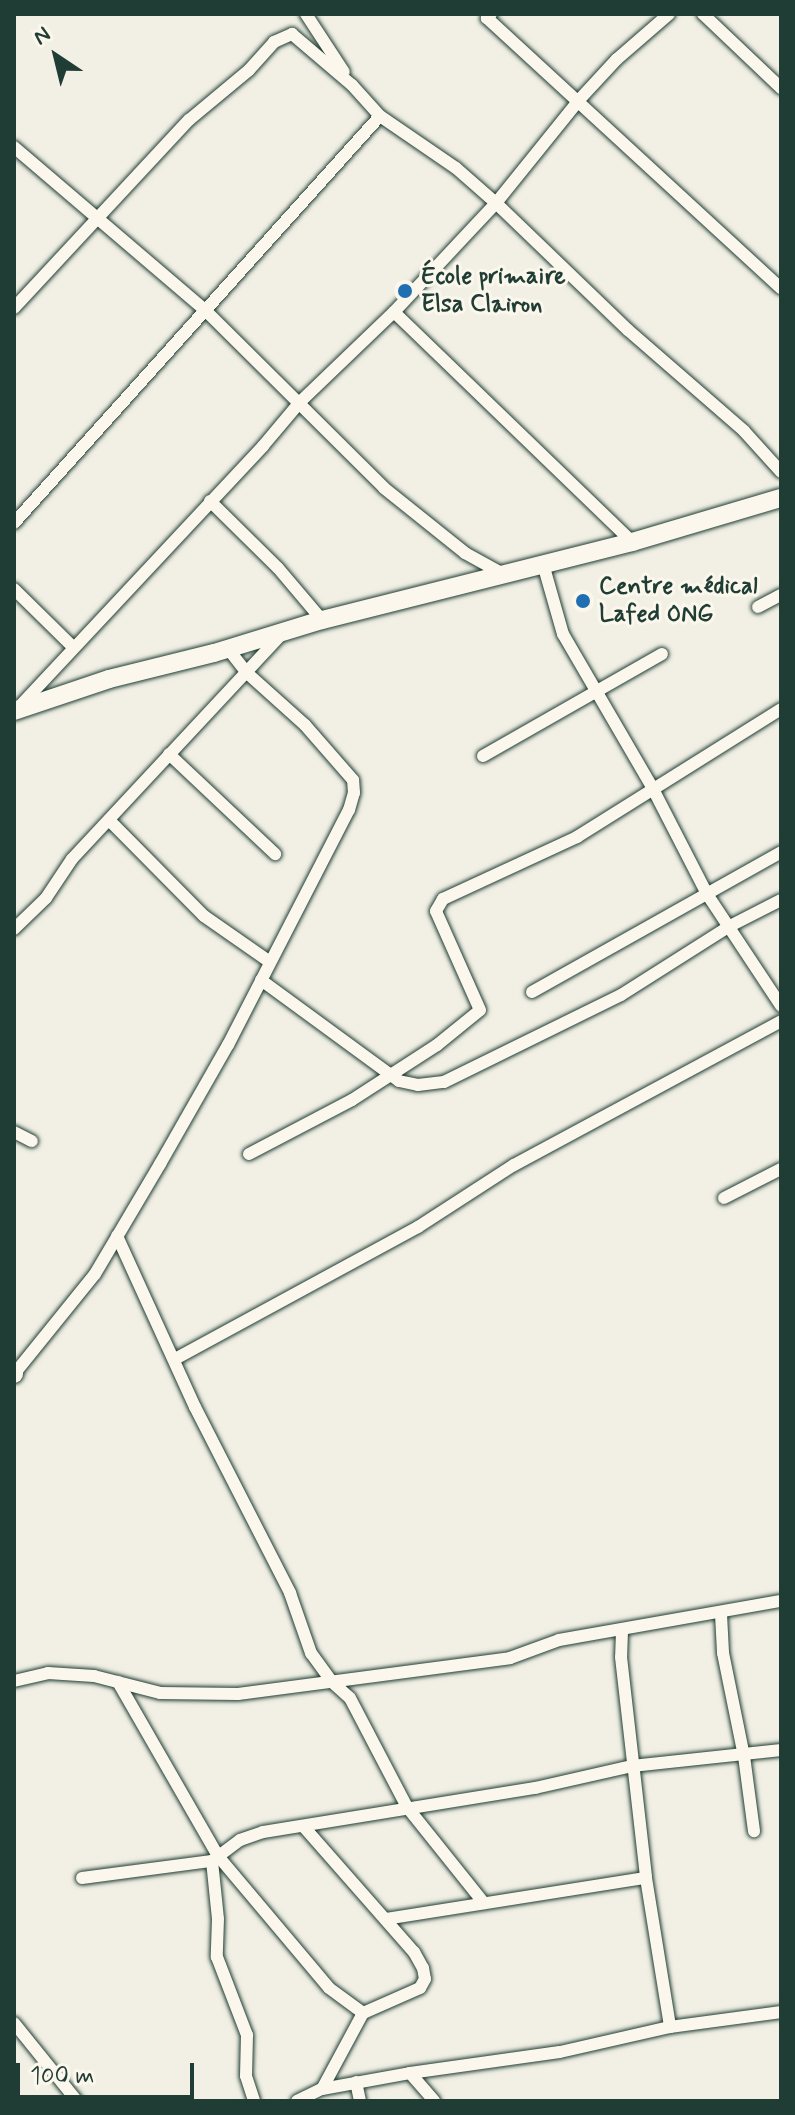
<!DOCTYPE html>
<html>
<head>
<meta charset="utf-8">
<style>
  body { margin:0 }
  #map { position:relative; width:795px; height:2115px; overflow:hidden; background:#f2f0e5; font-family:Mynerve,sans-serif }
  div>[style] { position:absolute }
  [style*='--x'] { left:calc(var(--x)*1px); top:calc(var(--y)*1px); width:calc(var(--w)*1px); rotate:calc(var(--a)*1deg) }
  .roads { filter:drop-shadow(0 0 2px #1f3d34) drop-shadow(0 0 2px #1f3d34) }
  .street>* { height:12px; margin:-6px; padding:0 6px; transform-origin:6px; border-radius:6px; background:#fbf7ec }
  .secondary>* { height:18px; margin:-9px; padding:0 9px; transform-origin:9px; border-radius:9px; background:#fbf7ec }
  .dots>* { width:22px; height:22px; translate:-50% -50%; box-sizing:border-box; border:4px solid #fbf7ec; border-radius:50% }
  span { translate:-50% -50%; white-space:nowrap; text-align:center; line-height:1.15; -webkit-text-stroke:6px #fbf7ec; paint-order:stroke }
  .poi-label { font-size:24px; color:#1f3d34; font-weight:700 }
  .left { translate:0 -50%; text-align:left }
  .frame { position:absolute; inset:0; border:16px solid #1f3d34; pointer-events:none }
  .north { position:absolute; left:16px; top:16px; width:80px; height:80px; -webkit-text-stroke:6px #fbf7ec; paint-order:stroke; rotate:325deg; font-size:22px; font-weight:700; line-height:32px; text-align:center; color:#1f3d34 }
  .north::after { content:''; display:block; margin:auto; width:28px; height:36px; background:#1f3d34; clip-path:polygon(50% 0,100% 100%,50% 72%,0 100%) }
  .scale { position:absolute; left:16px; top:2063px; width:178px; height:36px; box-sizing:border-box; border:4px solid #1f3d34; border-top:0; padding-left:10px; font-size:24px; line-height:28px; white-space:nowrap; color:#1f3d34; -webkit-text-stroke:6px #fbf7ec; paint-order:stroke }
</style>
</head>
<body>
<div id="map">
  <div class="roads">
    <div class="street">
      <div style="--x:306;--y:14;--w:69;--a:56.8"></div>
      <div style="--x:491;--y:14;--w:6;--a:135"></div>
      <div style="--x:487;--y:18;--w:399;--a:42.6"></div>
      <div style="--x:703;--y:14;--w:108;--a:43.5"></div>
      <div style="--x:14;--y:147;--w:251;--a:40.5"></div>
      <div style="--x:205;--y:310;--w:252;--a:44.8"></div>
      <div style="--x:384;--y:488;--w:104;--a:38.7"></div>
      <div style="--x:465;--y:553;--w:43;--a:28.9"></div>
      <div style="--x:14;--y:308;--w:257;--a:-47.1"></div>
      <div style="--x:189;--y:120;--w:78;--a:-39.8"></div>
      <div style="--x:249;--y:70;--w:38;--a:-48"></div>
      <div style="--x:274;--y:42;--w:20;--a:-24"></div>
      <div style="--x:292;--y:34;--w:79;--a:40.4"></div>
      <div style="--x:352;--y:85;--w:42;--a:47.9"></div>
      <div style="--x:380;--y:116;--w:92;--a:34.4"></div>
      <div style="--x:456;--y:168;--w:53;--a:41.2"></div>
      <div style="--x:496;--y:203;--w:183;--a:43.9"></div>
      <div style="--x:628;--y:330;--w:154;--a:41"></div>
      <div style="--x:744;--y:431;--w:55;--a:47.9"></div>
      <div style="--x:394;--y:312;--w:331;--a:44"></div>
      <div style="--x:210;--y:501;--w:95;--a:44.6"></div>
      <div style="--x:278;--y:568;--w:68;--a:49.8"></div>
      <div style="--x:14;--y:523;--w:547;--a:-48.04"></div>
      <div style="--x:543;--y:564;--w:73;--a:74.1"></div>
      <div style="--x:563;--y:634;--w:177;--a:59.8"></div>
      <div style="--x:652;--y:787;--w:120;--a:62.8"></div>
      <div style="--x:707;--y:894;--w:134;--a:56.5"></div>
      <div style="--x:14;--y:589;--w:83;--a:44.5"></div>
      <div style="--x:758;--y:607;--w:26;--a:-28"></div>
      <div style="--x:18;--y:708;--w:359;--a:-46.9"></div>
      <div style="--x:263;--y:446;--w:57;--a:-49.9"></div>
      <div style="--x:300;--y:402;--w:130;--a:-43.8"></div>
      <div style="--x:394;--y:312;--w:149;--a:-46.9"></div>
      <div style="--x:496;--y:203;--w:132;--a:-51.1"></div>
      <div style="--x:579;--y:100;--w:56;--a:-47.2"></div>
      <div style="--x:617;--y:59;--w:69;--a:-40.9"></div>
      <div style="--x:169;--y:754;--w:146;--a:43.3"></div>
      <div style="--x:483;--y:756;--w:206;--a:-29.7"></div>
      <div style="--x:109;--y:820;--w:135;--a:45.3"></div>
      <div style="--x:204;--y:916;--w:80;--a:34.9"></div>
      <div style="--x:14;--y:929;--w:45;--a:-44.1"></div>
      <div style="--x:46;--y:898;--w:47;--a:-56.3"></div>
      <div style="--x:72;--y:859;--w:309;--a:-47"></div>
      <div style="--x:261;--y:980;--w:171;--a:36.2"></div>
      <div style="--x:399;--y:1081;--w:19;--a:12"></div>
      <div style="--x:418;--y:1085;--w:26;--a:-7"></div>
      <div style="--x:444;--y:1082;--w:197;--a:-26.2"></div>
      <div style="--x:621;--y:995;--w:127;--a:-32.4"></div>
      <div style="--x:728;--y:927;--w:59;--a:-27"></div>
      <div style="--x:532;--y:992;--w:286;--a:-29.3"></div>
      <div style="--x:14;--y:1132;--w:20;--a:27"></div>
      <div style="--x:249;--y:1154;--w:116;--a:-27.7"></div>
      <div style="--x:352;--y:1100;--w:101;--a:-32.9"></div>
      <div style="--x:437;--y:1045;--w:55;--a:-39.1"></div>
      <div style="--x:480;--y:1010;--w:108;--a:-114"></div>
      <div style="--x:436;--y:911;--w:14;--a:-60"></div>
      <div style="--x:443;--y:899;--w:148;--a:-24.8"></div>
      <div style="--x:577;--y:837;--w:241;--a:-32.1"></div>
      <div style="--x:724;--y:1198;--w:64;--a:-27"></div>
      <div style="--x:117;--y:1236;--w:188;--a:65.5"></div>
      <div style="--x:195;--y:1407;--w:209;--a:62.9"></div>
      <div style="--x:290;--y:1593;--w:64;--a:70.7"></div>
      <div style="--x:311;--y:1653;--w:34;--a:54"></div>
      <div style="--x:331;--y:1681;--w:25;--a:42"></div>
      <div style="--x:350;--y:1698;--w:123;--a:62.4"></div>
      <div style="--x:407;--y:1807;--w:123;--a:51.3"></div>
      <div style="--x:175;--y:1359;--w:277;--a:-28.5"></div>
      <div style="--x:418;--y:1227;--w:114;--a:-32.9"></div>
      <div style="--x:514;--y:1165;--w:303;--a:-28.3"></div>
      <div style="--x:15;--y:1373;--w:127;--a:-51.1"></div>
      <div style="--x:95;--y:1274;--w:128;--a:-59.4"></div>
      <div style="--x:160;--y:1164;--w:137;--a:-60.3"></div>
      <div style="--x:228;--y:1045;--w:264;--a:-62.8"></div>
      <div style="--x:349;--y:810;--w:18;--a:-74"></div>
      <div style="--x:354;--y:793;--w:13;--a:-94"></div>
      <div style="--x:353;--y:780;--w:73;--a:-131.1"></div>
      <div style="--x:305;--y:725;--w:78;--a:-138.1"></div>
      <div style="--x:247;--y:673;--w:31;--a:-128"></div>
      <div style="--x:721;--y:1614;--w:39;--a:87"></div>
      <div style="--x:723;--y:1653;--w:105;--a:78.5"></div>
      <div style="--x:744;--y:1756;--w:76;--a:82.4"></div>
      <div style="--x:622;--y:1631;--w:26;--a:92"></div>
      <div style="--x:621;--y:1657;--w:222;--a:83.5"></div>
      <div style="--x:646;--y:1878;--w:151;--a:80.8"></div>
      <div style="--x:670;--y:2027;--w:112;--a:-7.7"></div>
      <div style="--x:14;--y:1681;--w:35;--a:-13"></div>
      <div style="--x:48;--y:1673;--w:46;--a:3.7"></div>
      <div style="--x:94;--y:1676;--w:68;--a:14.4"></div>
      <div style="--x:160;--y:1693;--w:78;--a:0.7"></div>
      <div style="--x:238;--y:1694;--w:274;--a:-7.5"></div>
      <div style="--x:510;--y:1658;--w:52;--a:-20.2"></div>
      <div style="--x:559;--y:1640;--w:225;--a:-10"></div>
      <div style="--x:118;--y:1682;--w:201;--a:60.1"></div>
      <div style="--x:218;--y:1856;--w:172;--a:49.9"></div>
      <div style="--x:329;--y:1988;--w:42;--a:36.3"></div>
      <div style="--x:363;--y:2013;--w:86;--a:118.3"></div>
      <div style="--x:322;--y:2089;--w:89;--a:-10.3"></div>
      <div style="--x:410;--y:2073;--w:37;--a:49"></div>
      <div style="--x:304;--y:1827;--w:167;--a:48.7"></div>
      <div style="--x:414;--y:1952;--w:18;--a:61"></div>
      <div style="--x:423;--y:1968;--w:11;--a:80"></div>
      <div style="--x:425;--y:1979;--w:10;--a:119"></div>
      <div style="--x:420;--y:1988;--w:62;--a:156.3"></div>
      <div style="--x:212;--y:1861;--w:58;--a:84.1"></div>
      <div style="--x:218;--y:1919;--w:38;--a:92"></div>
      <div style="--x:217;--y:1957;--w:84;--a:69"></div>
      <div style="--x:247;--y:2035;--w:41;--a:91.4"></div>
      <div style="--x:246;--y:2076;--w:26;--a:72"></div>
      <div style="--x:82;--y:1878;--w:131;--a:-7.5"></div>
      <div style="--x:212;--y:1861;--w:35;--a:-37"></div>
      <div style="--x:240;--y:1840;--w:24;--a:-19"></div>
      <div style="--x:263;--y:1832;--w:276;--a:-9.2"></div>
      <div style="--x:535;--y:1788;--w:99;--a:-12.8"></div>
      <div style="--x:632;--y:1766;--w:150;--a:-6.1"></div>
      <div style="--x:386;--y:1919;--w:263;--a:-9"></div>
      <div style="--x:14;--y:2023;--w:100;--a:51.1"></div>
      <div style="--x:410;--y:2073;--w:151;--a:-8"></div>
      <div style="--x:560;--y:2052;--w:113;--a:-12.8"></div>
      <div style="--x:356;--y:2082;--w:19;--a:78"></div>
      <div style="--x:297;--y:2101;--w:28;--a:-26"></div>
    </div>
    <div class="secondary">
      <div style="--x:14;--y:711;--w:100;--a:-18.6"></div>
      <div style="--x:109;--y:679;--w:108;--a:-13.9"></div>
      <div style="--x:214;--y:653;--w:113;--a:-17"></div>
      <div style="--x:322;--y:620;--w:320;--a:-14.1"></div>
      <div style="--x:632;--y:542;--w:155;--a:-16.5"></div>
      <div style="--x:14;--y:1372;--w:2;--a:90"></div>
    </div>
  </div>
  <div class="dots">
    <div style="left:405px;top:291px;background:#1f6fb2"></div>
    <div style="left:583px;top:601px;background:#1f6fb2"></div>
  </div>
  <div class="poi-label">
    <span class="left" style="left:421px;top:291px">École primaire<br>Elsa Clairon</span>
    <span class="left" style="left:599px;top:601px">Centre médical<br>Lafed ONG</span>
  </div>
  <div class="frame"></div>
  <div class="north">N</div>
  <div class="scale">100 m</div>
</div>
</body>
</html>
